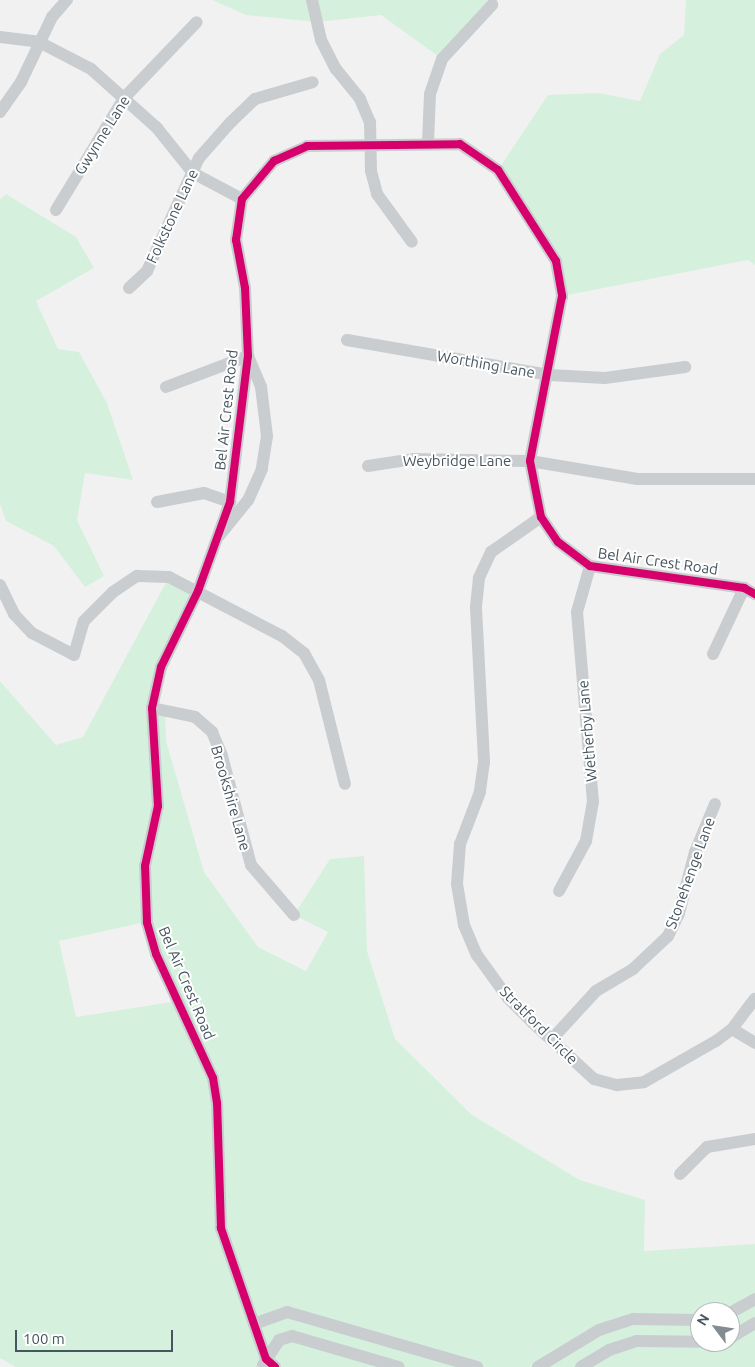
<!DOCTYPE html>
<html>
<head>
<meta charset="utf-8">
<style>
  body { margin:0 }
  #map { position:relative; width:755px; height:1367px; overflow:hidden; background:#f2f1f1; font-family:Ubuntu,sans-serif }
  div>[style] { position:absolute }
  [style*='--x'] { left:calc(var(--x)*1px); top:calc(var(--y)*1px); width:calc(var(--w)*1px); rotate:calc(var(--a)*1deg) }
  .green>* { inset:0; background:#d5f1de }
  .minor>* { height:12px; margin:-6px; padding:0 6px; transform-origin:6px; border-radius:6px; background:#cacdd0 }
  .cycleway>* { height:8px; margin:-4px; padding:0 4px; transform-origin:4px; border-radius:4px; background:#d6006c }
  span { translate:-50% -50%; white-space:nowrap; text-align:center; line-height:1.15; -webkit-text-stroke:4px #fff; paint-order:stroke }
  .street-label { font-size:15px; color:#47555f }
  .north { position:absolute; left:690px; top:1302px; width:50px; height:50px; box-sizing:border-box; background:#fff; border:1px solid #b5bbbf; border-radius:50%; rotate:301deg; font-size:14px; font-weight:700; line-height:20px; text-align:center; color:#47555f }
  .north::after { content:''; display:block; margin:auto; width:18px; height:22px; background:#838c92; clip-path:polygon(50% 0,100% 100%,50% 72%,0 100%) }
  .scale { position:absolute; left:15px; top:1330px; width:158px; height:22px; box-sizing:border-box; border:2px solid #47555f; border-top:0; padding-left:6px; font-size:15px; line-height:18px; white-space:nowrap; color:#47555f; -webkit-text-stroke:4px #fff; paint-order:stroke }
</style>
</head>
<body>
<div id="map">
  <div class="green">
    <div style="clip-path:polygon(212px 0,498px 0,442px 59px,381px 15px,317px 22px,246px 15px)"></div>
    <div style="clip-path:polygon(686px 0,755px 0,755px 265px,748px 260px,562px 296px,556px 261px,498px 170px,548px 95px,598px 93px,640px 101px,660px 54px,684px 35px)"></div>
    <div style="clip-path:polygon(6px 194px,76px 237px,94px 268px,36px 301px,58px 349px,79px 352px,107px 403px,133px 480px,85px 473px,77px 520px,104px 576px,85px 587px,54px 546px,6px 521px,0 504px,0 199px)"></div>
    <div style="clip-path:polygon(evenodd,169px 577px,198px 591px,152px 707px,165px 710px,166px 741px,204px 872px,258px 947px,306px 971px,328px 932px,294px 915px,330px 859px,364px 856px,367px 951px,395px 1039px,472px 1115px,580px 1180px,645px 1200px,644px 1251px,755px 1244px,755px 1367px,16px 1367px,0 1358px,0 681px,56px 745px,83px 737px,169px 577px,146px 922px,178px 1001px,76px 1017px,59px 941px,146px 922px,169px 577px,700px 1312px,730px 1312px,730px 1342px,700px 1342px,700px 1312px)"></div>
  </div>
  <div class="minor">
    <div style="--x:312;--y:0;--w:41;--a:77.3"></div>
    <div style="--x:321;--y:40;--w:33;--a:63"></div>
    <div style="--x:336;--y:69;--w:38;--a:51"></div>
    <div style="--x:360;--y:99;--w:25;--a:67"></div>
    <div style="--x:370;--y:122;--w:49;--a:88.8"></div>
    <div style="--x:371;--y:171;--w:24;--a:75"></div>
    <div style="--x:377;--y:194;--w:59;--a:53.9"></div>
    <div style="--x:0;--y:37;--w:39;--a:7"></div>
    <div style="--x:39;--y:42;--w:59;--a:27.4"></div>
    <div style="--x:91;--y:69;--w:89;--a:41.8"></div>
    <div style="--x:157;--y:128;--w:58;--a:51.3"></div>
    <div style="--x:193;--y:173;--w:55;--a:28"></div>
    <div style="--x:0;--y:112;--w:37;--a:-55"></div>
    <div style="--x:21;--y:82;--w:72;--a:-64.5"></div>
    <div style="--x:52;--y:17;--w:23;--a:-49"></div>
    <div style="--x:428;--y:143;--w:49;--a:-87.7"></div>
    <div style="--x:430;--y:94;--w:37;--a:-71"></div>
    <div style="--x:442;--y:59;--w:74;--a:-47.2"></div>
    <div style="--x:56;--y:210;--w:131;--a:-58.7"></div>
    <div style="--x:124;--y:98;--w:105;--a:-46.2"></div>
    <div style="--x:129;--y:288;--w:25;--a:-43"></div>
    <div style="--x:147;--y:271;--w:124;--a:-65.3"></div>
    <div style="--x:199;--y:158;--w:48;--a:-48.4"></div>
    <div style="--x:231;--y:122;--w:33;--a:-44"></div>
    <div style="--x:255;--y:99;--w:60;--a:-16.3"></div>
    <div style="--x:347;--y:340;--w:205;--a:9.8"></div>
    <div style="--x:549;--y:375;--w:56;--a:3.1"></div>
    <div style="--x:605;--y:378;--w:81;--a:-7.8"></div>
    <div style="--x:166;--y:387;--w:88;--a:-20.7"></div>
    <div style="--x:248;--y:356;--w:34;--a:67"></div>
    <div style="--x:261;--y:387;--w:49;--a:83"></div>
    <div style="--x:267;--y:436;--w:33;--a:99"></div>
    <div style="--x:262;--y:469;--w:34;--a:114"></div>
    <div style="--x:248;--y:500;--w:46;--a:128.9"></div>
    <div style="--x:368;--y:466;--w:47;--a:-8.7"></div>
    <div style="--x:414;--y:459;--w:116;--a:1"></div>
    <div style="--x:530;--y:461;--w:109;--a:9.5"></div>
    <div style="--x:637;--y:479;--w:118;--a:0"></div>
    <div style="--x:157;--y:502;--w:48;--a:-10.8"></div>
    <div style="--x:204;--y:493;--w:28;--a:19"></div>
    <div style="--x:541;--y:517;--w:61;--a:145"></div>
    <div style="--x:491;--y:552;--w:29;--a:115"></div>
    <div style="--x:479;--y:578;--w:30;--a:96"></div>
    <div style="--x:476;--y:608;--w:154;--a:87"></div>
    <div style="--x:484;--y:762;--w:30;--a:98"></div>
    <div style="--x:480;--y:792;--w:56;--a:111"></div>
    <div style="--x:460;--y:844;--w:40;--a:94.3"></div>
    <div style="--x:457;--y:884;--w:42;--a:80.3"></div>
    <div style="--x:464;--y:925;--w:33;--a:67"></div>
    <div style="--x:477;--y:955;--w:53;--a:54.2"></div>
    <div style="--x:508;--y:998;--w:35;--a:45"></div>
    <div style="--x:533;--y:1023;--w:83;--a:42.6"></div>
    <div style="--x:594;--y:1079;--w:24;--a:15"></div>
    <div style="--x:617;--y:1085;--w:27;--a:-6"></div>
    <div style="--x:644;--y:1082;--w:83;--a:-29.7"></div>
    <div style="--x:716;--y:1041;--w:20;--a:-37"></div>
    <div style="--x:732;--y:1029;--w:38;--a:-53"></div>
    <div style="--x:0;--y:585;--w:32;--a:64"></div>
    <div style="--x:14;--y:614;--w:26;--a:47"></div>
    <div style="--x:32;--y:633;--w:47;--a:27.6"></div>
    <div style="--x:74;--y:655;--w:35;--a:-74"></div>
    <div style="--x:84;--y:621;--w:41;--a:-45"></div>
    <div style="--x:113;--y:592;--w:29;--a:-34"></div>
    <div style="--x:137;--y:576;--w:32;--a:2"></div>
    <div style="--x:169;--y:577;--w:127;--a:27.6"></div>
    <div style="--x:282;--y:636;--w:28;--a:38"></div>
    <div style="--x:304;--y:653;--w:31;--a:61"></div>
    <div style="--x:319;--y:680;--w:107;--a:76"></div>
    <div style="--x:713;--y:654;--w:73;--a:-64.8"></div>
    <div style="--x:152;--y:708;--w:44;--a:11.8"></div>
    <div style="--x:195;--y:717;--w:23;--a:41"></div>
    <div style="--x:212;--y:732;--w:26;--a:67"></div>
    <div style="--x:222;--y:756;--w:113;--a:75.1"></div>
    <div style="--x:251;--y:865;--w:66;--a:49.3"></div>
    <div style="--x:559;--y:891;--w:57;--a:-61.6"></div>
    <div style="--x:586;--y:841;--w:40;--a:-80"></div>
    <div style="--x:593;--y:802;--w:191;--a:-94.8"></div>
    <div style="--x:577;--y:612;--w:48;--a:-74.2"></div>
    <div style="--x:732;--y:1029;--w:27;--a:31"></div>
    <div style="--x:552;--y:1039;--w:65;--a:-47.5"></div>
    <div style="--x:596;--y:991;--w:43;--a:-30.7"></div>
    <div style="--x:633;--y:969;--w:48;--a:-43.3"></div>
    <div style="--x:668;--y:936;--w:25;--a:-64"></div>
    <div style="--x:679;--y:913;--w:63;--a:-75.3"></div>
    <div style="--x:695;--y:852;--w:52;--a:-67.4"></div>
    <div style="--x:680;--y:1174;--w:38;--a:-45"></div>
    <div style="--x:707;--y:1147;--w:49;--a:-9.5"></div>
    <div style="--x:730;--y:1313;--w:29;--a:-29"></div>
    <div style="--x:254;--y:1324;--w:35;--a:-20"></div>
    <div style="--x:287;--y:1312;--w:198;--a:16.1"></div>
    <div style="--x:730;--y:1338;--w:29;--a:-31"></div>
    <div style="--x:263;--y:1365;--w:30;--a:-57"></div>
    <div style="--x:279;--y:1340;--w:14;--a:-17"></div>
    <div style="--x:292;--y:1336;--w:111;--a:16.2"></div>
    <div style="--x:275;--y:1367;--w:12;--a:-138"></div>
    <div style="--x:266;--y:1359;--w:139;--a:-109"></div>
    <div style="--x:221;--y:1228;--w:125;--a:-91.8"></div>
    <div style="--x:217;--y:1103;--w:25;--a:-99"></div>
    <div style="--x:213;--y:1078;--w:136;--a:-114.7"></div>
    <div style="--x:156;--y:954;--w:33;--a:-106"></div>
    <div style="--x:147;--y:922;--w:56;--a:-92"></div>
    <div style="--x:145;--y:866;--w:61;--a:-77.8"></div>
    <div style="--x:158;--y:806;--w:98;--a:-93.5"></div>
    <div style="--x:152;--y:708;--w:42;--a:-77.6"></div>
    <div style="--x:161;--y:667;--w:85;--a:-64"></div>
    <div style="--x:198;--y:591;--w:95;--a:-70.2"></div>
    <div style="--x:230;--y:502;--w:147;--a:-83"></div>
    <div style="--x:248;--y:356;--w:68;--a:-92.5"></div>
    <div style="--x:245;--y:288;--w:49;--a:-100.6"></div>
    <div style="--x:236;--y:240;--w:41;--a:-81.7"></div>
    <div style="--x:242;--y:199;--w:50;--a:-49.9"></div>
    <div style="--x:274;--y:161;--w:36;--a:-24"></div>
    <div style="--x:307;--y:146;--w:153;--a:-0.7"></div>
    <div style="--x:460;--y:144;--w:46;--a:34.4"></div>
    <div style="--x:498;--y:170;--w:108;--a:57.5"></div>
    <div style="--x:556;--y:261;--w:36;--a:80"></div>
    <div style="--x:562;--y:296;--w:168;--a:101"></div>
    <div style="--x:530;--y:461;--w:57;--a:78.9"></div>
    <div style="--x:541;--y:517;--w:30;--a:56"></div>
    <div style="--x:558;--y:542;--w:40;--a:37"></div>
    <div style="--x:590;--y:566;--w:156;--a:8.1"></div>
    <div style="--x:744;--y:588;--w:13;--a:29"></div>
    <div style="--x:538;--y:1367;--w:71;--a:-31.2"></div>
    <div style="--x:599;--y:1330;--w:36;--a:-18"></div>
    <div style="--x:633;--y:1319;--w:67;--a:0.9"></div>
    <div style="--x:581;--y:1367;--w:33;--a:-31"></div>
    <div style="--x:609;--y:1350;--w:28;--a:-18"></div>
    <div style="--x:636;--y:1341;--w:86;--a:0.7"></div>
  </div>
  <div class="cycleway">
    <div style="--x:275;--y:1367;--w:12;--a:-138"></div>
    <div style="--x:266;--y:1359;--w:139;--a:-109"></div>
    <div style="--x:221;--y:1228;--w:125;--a:-91.8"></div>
    <div style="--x:217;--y:1103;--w:25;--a:-99"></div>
    <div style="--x:213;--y:1078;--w:136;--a:-114.7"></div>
    <div style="--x:156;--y:954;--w:33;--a:-106"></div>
    <div style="--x:147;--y:922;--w:56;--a:-92"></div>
    <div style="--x:145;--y:866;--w:61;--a:-77.8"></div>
    <div style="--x:158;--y:806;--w:98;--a:-93.5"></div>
    <div style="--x:152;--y:708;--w:42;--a:-77.6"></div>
    <div style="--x:161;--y:667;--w:85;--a:-64"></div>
    <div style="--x:198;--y:591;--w:95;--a:-70.2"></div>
    <div style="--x:230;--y:502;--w:147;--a:-83"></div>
    <div style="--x:248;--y:356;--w:68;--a:-92.5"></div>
    <div style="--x:245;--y:288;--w:49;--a:-100.6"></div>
    <div style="--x:236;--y:240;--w:41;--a:-81.7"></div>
    <div style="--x:242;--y:199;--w:50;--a:-49.9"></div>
    <div style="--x:274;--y:161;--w:36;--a:-24"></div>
    <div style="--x:307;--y:146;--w:153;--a:-0.7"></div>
    <div style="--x:460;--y:144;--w:46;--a:34.4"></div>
    <div style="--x:498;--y:170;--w:108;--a:57.5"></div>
    <div style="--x:556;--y:261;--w:36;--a:80"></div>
    <div style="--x:562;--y:296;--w:168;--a:101"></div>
    <div style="--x:530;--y:461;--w:57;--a:78.9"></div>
    <div style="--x:541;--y:517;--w:30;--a:56"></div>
    <div style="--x:558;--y:542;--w:40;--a:37"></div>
    <div style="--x:590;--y:566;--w:156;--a:8.1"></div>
    <div style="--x:744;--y:588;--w:13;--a:29"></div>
  </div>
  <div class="street-label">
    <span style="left:102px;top:135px;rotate:-58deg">Gwynne Lane</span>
    <span style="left:172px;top:216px;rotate:-65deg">Folkstone Lane</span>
    <span style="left:486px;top:364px;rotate:10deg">Worthing Lane</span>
    <span style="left:226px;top:410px;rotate:-84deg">Bel Air Crest Road</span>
    <span style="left:457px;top:461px">Weybridge Lane</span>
    <span style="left:658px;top:561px;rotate:8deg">Bel Air Crest Road</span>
    <span style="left:587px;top:731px;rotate:-95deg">Wetherby Lane</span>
    <span style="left:231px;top:798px;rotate:74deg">Brookshire Lane</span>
    <span style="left:690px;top:873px;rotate:-70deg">Stonehenge Lane</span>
    <span style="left:187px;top:983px;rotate:67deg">Bel Air Crest Road</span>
    <span style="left:539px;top:1025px;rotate:45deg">Stratford Circle</span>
  </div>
  <div class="north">N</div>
  <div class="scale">100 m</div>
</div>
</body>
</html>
